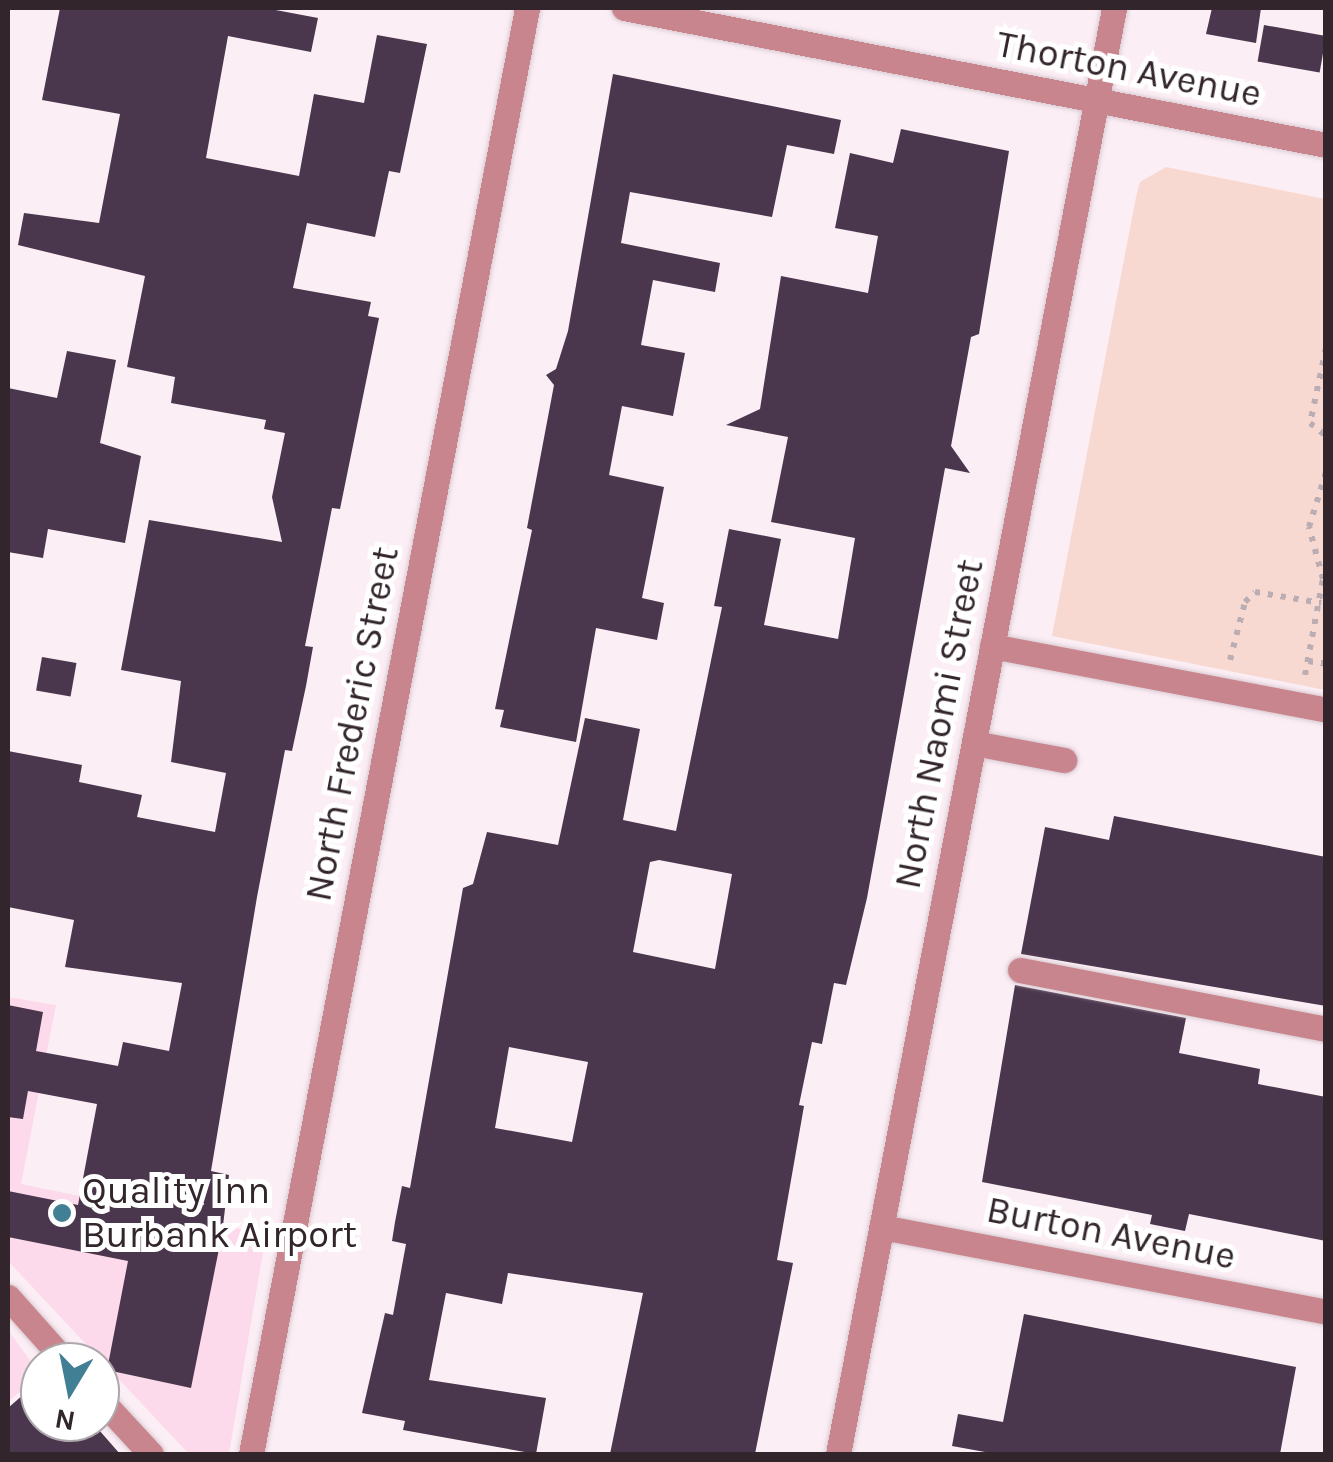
<!DOCTYPE html>
<html>
<head>
<meta charset="utf-8">
<style>
  body { margin:0 }
  #map { position:relative; width:1333px; height:1462px; overflow:hidden; background:#fceef5; font-family:Karla,sans-serif }
  div>[style] { position:absolute }
  [style*='--x'] { left:calc(var(--x)*1px); top:calc(var(--y)*1px); width:calc(var(--w)*1px); rotate:calc(var(--a)*1deg) }
  .built>* { inset:0; background:#fddaeb }
  .green>* { inset:0; background:#f7d9d1 }
  .building>* { inset:0; background:#4a364d; transform-origin:0 0 }
  .path>* { height:6px; margin-top:-3px; transform-origin:0; background:repeating-linear-gradient(90deg,#bbadb4 0 5px,transparent 0 13px) }
  .roads { filter:drop-shadow(0 0 2px #d8cad1) drop-shadow(0 0 2px #d8cad1) }
  .minor>* { height:25px; margin:-12.5px; padding:0 12.5px; transform-origin:12.5px; border-radius:12.5px; background:#c9858d }
  .dots>* { width:28px; height:28px; translate:-50% -50%; box-sizing:border-box; border:5px solid #fff; border-radius:50% }
  span { translate:-50% -50%; white-space:nowrap; text-align:center; line-height:1.15; -webkit-text-stroke:10px #fff; paint-order:stroke }
  .street-label { font-size:38px; color:#32252c }
  .poi-label { font-size:38px; color:#32252c }
  .left { translate:0 -50%; text-align:left }
  .frame { position:absolute; inset:0; border:10px solid #32252c; pointer-events:none }
  .north { position:absolute; left:20px; top:1342px; width:100px; height:100px; box-sizing:border-box; background:#fff; border:2px solid #ada8ab; border-radius:50%; rotate:190deg; font-size:28px; font-weight:700; line-height:40px; text-align:center; color:#32252c }
  .north::after { content:''; display:block; margin:auto; width:35px; height:45px; background:#417f94; clip-path:polygon(50% 0,100% 100%,50% 72%,0 100%) }
</style>
</head>
<body>
<div id="map">
  <div class="built">
    <div style="clip-path:polygon(8px 997px,56px 1005px,21px 1184px,266px 1234px,229px 1454px,189px 1454px,8px 1261px)"></div>
    <div style="clip-path:polygon(8px 1330px,40px 1374px,8px 1402px)"></div>
  </div>
  <div class="green">
    <div style="clip-path:polygon(1166px 167px,1325px 199px,1325px 690px,1052px 636px,1136px 197px,1140px 182px)"></div>
  </div>
  <div class="building">
    <div style="clip-path:polygon(60px 8px,265px 8px,318px 18px,311px 52px,228px 36px,206px 158px,299px 176px,314px 94px,364px 103px,377px 35px,427px 44px,400px 173px,389px 171px,375px 237px,307px 223px,293px 288px,371px 302px,368px 316px,379px 318px,340px 509px,332px 508px,305px 646px,313px 647px,306px 686px,292px 751px,285px 750px,257px 897px,211px 1171px,229px 1175px,222px 1234px,191px 1388px,107px 1370px,128px 1261px,8px 1237px,8px 1191px,78px 1205px,97px 1104px,28px 1091px,23px 1119px,8px 1117px,8px 1005px,43px 1012px,36px 1051px,118px 1066px,123px 1042px,169px 1051px,182px 983px,65px 967px,74px 920px,8px 907px,8px 751px,82px 765px,79px 782px,142px 795px,137px 817px,215px 832px,226px 773px,171px 762px,181px 681px,121px 670px,149px 520px,282px 542px,272px 497px,285px 433px,264px 429px,266px 420px,171px 403px,175px 377px,127px 367px,145px 276px,18px 245px,24px 213px,99px 223px,120px 114px,42px 100px)"></div>
    <div style="clip-path:polygon(1212px 8px,1261px 8px,1256px 43px,1206px 34px)"></div>
    <div style="left:1264px;top:25px;width:63px;height:37px;rotate:10deg"></div>
    <div style="clip-path:polygon(613px 74px,841px 120px,834px 154px,787px 145px,772px 217px,630px 192px,621px 243px,720px 263px,715px 292px,653px 280px,641px 345px,685px 353px,673px 416px,622px 406px,609px 475px,664px 487px,642px 598px,664px 603px,657px 640px,596px 628px,576px 742px,500px 727px,504px 710px,495px 709px,532px 530px,527px 528px,554px 385px,546px 375px,556px 369px,568px 331px)"></div>
    <div style="clip-path:polygon(evenodd,901px 129px,1009px 151px,979px 334px,971px 337px,951px 446px,970px 473px,945px 468px,867px 898px,846px 985px,834px 983px,822px 1044px,812px 1042px,799px 1105px,804px 1106px,777px 1260px,793px 1263px,755px 1454px,610px 1454px,643px 1293px,508px 1273px,502px 1304px,446px 1293px,429px 1380px,546px 1398px,536px 1454px,403px 1430px,405px 1421px,362px 1413px,385px 1313px,393px 1315px,406px 1244px,392px 1241px,395px 1222px,402px 1186px,410px 1188px,463px 888px,473px 884px,487px 832px,558px 845px,585px 718px,640px 729px,623px 820px,676px 831px,722px 607px,714px 606px,729px 529px,781px 539px,764px 625px,838px 639px,855px 538px,771px 522px,788px 437px,726px 425px,760px 409px,781px 276px,868px 293px,878px 236px,835px 228px,850px 153px,893px 163px,901px 129px,659px 860px,732px 874px,715px 969px,633px 952px,650px 862px,659px 860px,901px 129px,509px 1047px,588px 1062px,572px 1142px,495px 1128px,509px 1047px)"></div>
    <div style="clip-path:polygon(67px 351px,116px 360px,100px 443px,141px 456px,125px 543px,48px 529px,43px 558px,8px 552px,8px 388px,57px 398px)"></div>
    <div style="left:42px;top:657px;width:35px;height:34px;rotate:10deg"></div>
    <div style="clip-path:polygon(1114px 816px,1326px 857px,1326px 1006px,1021px 954px,1045px 827px,1109px 840px)"></div>
    <div style="clip-path:polygon(1015px 985px,1186px 1018px,1179px 1053px,1260px 1069px,1258px 1084px,1326px 1097px,1326px 1241px,1189px 1214px,1185px 1231px,1150px 1224px,1152px 1215px,982px 1182px)"></div>
    <div style="clip-path:polygon(1024px 1314px,1296px 1367px,1280px 1454px,996px 1454px,952px 1446px,958px 1414px,1003px 1422px)"></div>
    <div style="clip-path:polygon(40px 1380px,40px 1422px,92px 1422px,120px 1454px,8px 1454px,8px 1408px)"></div>
  </div>
  <div class="path">
    <div style="--x:1326;--y:348;--w:77;--a:102"></div>
    <div style="--x:1310;--y:423;--w:21;--a:39"></div>
    <div style="--x:1230;--y:660;--w:60;--a:-75.5"></div>
    <div style="--x:1245;--y:602;--w:14;--a:-45"></div>
    <div style="--x:1255;--y:592;--w:67;--a:9.5"></div>
    <div style="--x:1308;--y:661;--w:18;--a:9"></div>
    <div style="--x:1305;--y:675;--w:98;--a:-79.4"></div>
    <div style="--x:1323;--y:579;--w:54;--a:-105.1"></div>
    <div style="--x:1309;--y:527;--w:58;--a:-72.8"></div>
  </div>
  <div class="roads">
    <div class="minor">
      <div style="--x:624;--y:8;--w:715;--a:11.04"></div>
      <div style="--x:992;--y:646;--w:340;--a:10.8"></div>
      <div style="--x:974;--y:743;--w:92;--a:10.7"></div>
      <div style="--x:1020;--y:970;--w:312;--a:10.9"></div>
      <div style="--x:882;--y:1227;--w:452;--a:10.8"></div>
      <div style="--x:8;--y:1297;--w:87;--a:48.3"></div>
      <div style="--x:100;--y:1399;--w:75;--a:47.2"></div>
      <div style="--x:251;--y:1454;--w:1472;--a:-79.19"></div>
      <div style="--x:838;--y:1454;--w:1472;--a:-79.19"></div>
    </div>
  </div>
  <div class="dots">
    <div style="left:62px;top:1213px;background:#417f94"></div>
  </div>
  <div class="street-label">
    <span style="left:1129px;top:69px;rotate:11deg">Thorton Avenue</span>
    <span style="left:352px;top:724px;rotate:-79deg">North Frederic Street</span>
    <span style="left:939px;top:724px;rotate:-79deg">North Naomi Street</span>
    <span style="left:1111px;top:1233px;rotate:11deg">Burton Avenue</span>
  </div>
  <div class="poi-label">
    <span class="left" style="left:82px;top:1213px">Quality Inn<br>Burbank Airport</span>
  </div>
  <div class="frame"></div>
  <div class="north">N</div>
</div>
</body>
</html>
